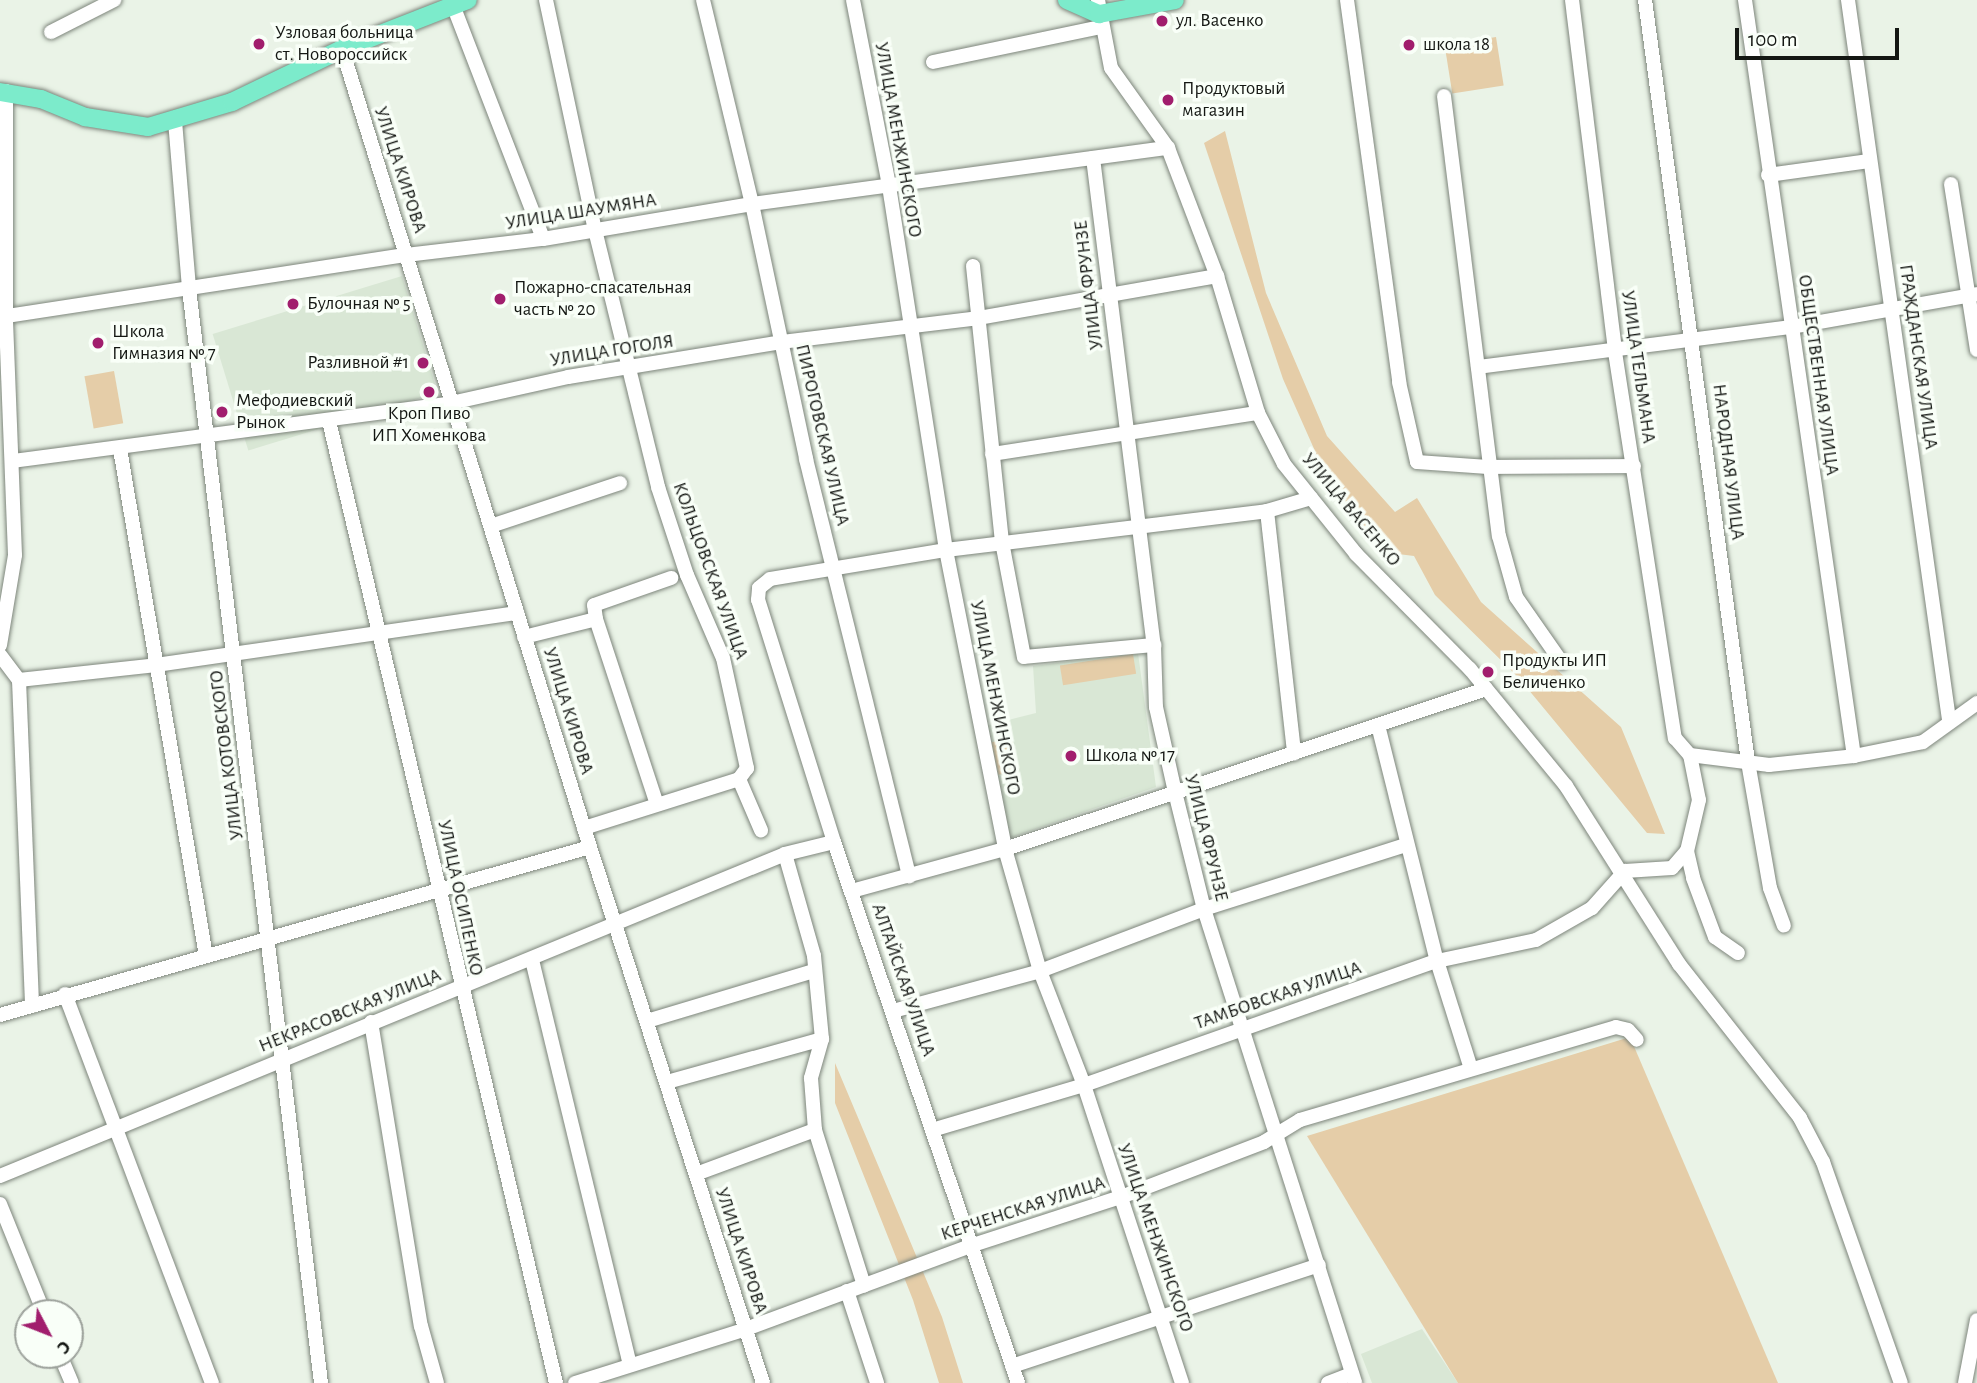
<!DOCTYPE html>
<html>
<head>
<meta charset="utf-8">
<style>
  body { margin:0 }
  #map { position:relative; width:1977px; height:1383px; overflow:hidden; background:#eaf3e7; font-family:"Alegreya Sans",sans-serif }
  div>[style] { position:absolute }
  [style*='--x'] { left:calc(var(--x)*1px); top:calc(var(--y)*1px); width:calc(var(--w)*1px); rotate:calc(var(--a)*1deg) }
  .built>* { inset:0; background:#d9e7d5; transform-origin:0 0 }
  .green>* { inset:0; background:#e5cda8; transform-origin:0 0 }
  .roads { filter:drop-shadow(0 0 2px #7d857b) drop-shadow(0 0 2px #7d857b) }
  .minor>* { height:14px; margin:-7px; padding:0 7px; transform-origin:7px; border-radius:7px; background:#fff }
  .major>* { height:18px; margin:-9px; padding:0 9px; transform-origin:9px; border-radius:9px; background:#7cebcb }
  .dots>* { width:19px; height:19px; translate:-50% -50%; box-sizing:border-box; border:4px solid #f9fff8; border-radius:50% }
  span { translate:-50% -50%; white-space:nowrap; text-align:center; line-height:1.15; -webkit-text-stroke:7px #f9fff8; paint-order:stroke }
  .poi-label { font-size:19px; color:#141713 }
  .left { translate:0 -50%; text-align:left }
  .right { translate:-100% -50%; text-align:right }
  .street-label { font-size:19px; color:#141713 }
  .north { position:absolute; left:14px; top:1299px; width:70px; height:70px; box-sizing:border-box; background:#f9fff8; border:2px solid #9da29c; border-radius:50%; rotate:132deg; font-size:19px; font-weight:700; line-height:28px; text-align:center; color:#141713 }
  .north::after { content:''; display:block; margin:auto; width:24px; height:32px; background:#a11e6d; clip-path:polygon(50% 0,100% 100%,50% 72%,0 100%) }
  .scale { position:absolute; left:1735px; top:28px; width:164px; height:32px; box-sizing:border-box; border:4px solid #141713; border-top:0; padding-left:9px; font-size:21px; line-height:24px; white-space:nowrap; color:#141713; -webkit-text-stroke:5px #f9fff8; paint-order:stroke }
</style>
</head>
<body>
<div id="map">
  <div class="built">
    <div style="left:402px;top:276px;width:122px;height:198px;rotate:73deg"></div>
    <div style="clip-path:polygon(1138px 653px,1156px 787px,1007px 839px,985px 726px,1036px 713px,1033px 666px)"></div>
    <div style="clip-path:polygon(1422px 1329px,1458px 1383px,1372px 1383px,1361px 1354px)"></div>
  </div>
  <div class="green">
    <div style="left:1496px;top:37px;width:49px;height:52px;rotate:81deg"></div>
    <div style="clip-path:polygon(1225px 131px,1266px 293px,1327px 436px,1395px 512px,1417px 498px,1481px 602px,1621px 727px,1665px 834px,1647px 833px,1518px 677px,1435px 595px,1414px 556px,1382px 552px,1327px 478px,1283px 379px,1204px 143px)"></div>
    <div style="left:114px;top:371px;width:53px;height:30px;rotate:80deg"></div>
    <div style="left:1133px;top:654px;width:20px;height:74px;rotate:81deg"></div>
    <div style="left:1012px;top:738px;width:33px;height:21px;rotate:78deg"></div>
    <div style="clip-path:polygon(1630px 1037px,1778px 1383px,1458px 1383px,1307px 1136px)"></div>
    <div style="clip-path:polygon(835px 1063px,942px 1317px,963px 1383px,939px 1383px,913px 1300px,835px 1103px)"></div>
  </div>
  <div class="roads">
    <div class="minor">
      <div style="--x:451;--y:0;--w:256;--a:68.9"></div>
      <div style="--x:546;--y:0;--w:235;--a:78"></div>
      <div style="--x:595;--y:230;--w:265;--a:76.2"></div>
      <div style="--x:658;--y:487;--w:93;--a:71.8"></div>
      <div style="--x:687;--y:575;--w:90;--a:66.6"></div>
      <div style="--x:723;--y:658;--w:113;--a:77.7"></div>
      <div style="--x:747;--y:768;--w:14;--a:126"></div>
      <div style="--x:739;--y:779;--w:56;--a:66.7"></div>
      <div style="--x:703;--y:0;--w:210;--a:76.5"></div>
      <div style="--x:752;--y:204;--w:261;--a:78"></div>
      <div style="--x:806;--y:459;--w:430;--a:76.1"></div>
      <div style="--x:853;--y:0;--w:189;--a:79"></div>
      <div style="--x:889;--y:186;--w:368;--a:81.1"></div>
      <div style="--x:946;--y:550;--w:305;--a:78.8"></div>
      <div style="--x:1005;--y:849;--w:127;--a:74"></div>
      <div style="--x:1040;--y:971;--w:122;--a:68.9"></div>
      <div style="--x:1084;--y:1085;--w:314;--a:71.8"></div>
      <div style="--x:1098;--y:0;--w:69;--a:79.2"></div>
      <div style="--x:1111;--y:68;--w:98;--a:54.5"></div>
      <div style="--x:1168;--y:148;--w:137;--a:69.1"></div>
      <div style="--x:1217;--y:276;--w:143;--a:73.3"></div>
      <div style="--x:1258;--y:413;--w:57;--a:63"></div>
      <div style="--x:1284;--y:464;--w:115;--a:51.3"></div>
      <div style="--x:1356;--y:554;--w:162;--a:45.3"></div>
      <div style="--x:1470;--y:669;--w:151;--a:50.6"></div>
      <div style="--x:1566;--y:786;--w:211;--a:57.6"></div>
      <div style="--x:1679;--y:964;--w:196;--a:51.8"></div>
      <div style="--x:1800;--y:1118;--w:50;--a:62.4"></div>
      <div style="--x:1823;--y:1162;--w:234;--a:70.6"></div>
      <div style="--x:1347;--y:0;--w:386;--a:82.2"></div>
      <div style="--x:1399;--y:382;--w:82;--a:77.3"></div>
      <div style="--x:1417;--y:462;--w:71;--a:4"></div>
      <div style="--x:1488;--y:467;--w:146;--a:-0.4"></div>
      <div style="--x:1572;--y:0;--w:355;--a:83"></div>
      <div style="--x:1615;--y:352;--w:391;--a:81.2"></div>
      <div style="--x:1675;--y:738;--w:23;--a:49"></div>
      <div style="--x:1690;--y:755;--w:80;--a:7.2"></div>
      <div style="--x:1769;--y:765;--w:85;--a:-6"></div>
      <div style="--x:1854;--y:756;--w:70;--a:-11.5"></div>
      <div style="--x:1923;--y:742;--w:67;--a:-35.8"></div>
      <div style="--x:1645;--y:0;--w:769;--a:82.3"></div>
      <div style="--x:1748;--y:762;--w:128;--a:80.1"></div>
      <div style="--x:1770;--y:888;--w:40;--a:69.8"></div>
      <div style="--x:1745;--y:0;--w:764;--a:81.8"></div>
      <div style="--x:1848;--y:0;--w:727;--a:82.01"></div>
      <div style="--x:51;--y:32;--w:71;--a:-26.9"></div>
      <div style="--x:342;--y:49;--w:836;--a:72.74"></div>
      <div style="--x:590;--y:847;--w:563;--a:72.11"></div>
      <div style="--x:933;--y:62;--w:172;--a:-11.8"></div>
      <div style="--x:1444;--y:96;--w:443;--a:82.9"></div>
      <div style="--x:1499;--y:536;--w:63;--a:74.4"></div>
      <div style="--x:1516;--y:597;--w:80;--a:55.1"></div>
      <div style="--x:175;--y:121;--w:169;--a:85.2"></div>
      <div style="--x:189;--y:289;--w:1102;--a:83.12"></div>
      <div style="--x:1093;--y:158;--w:491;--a:82.9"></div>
      <div style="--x:1154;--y:645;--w:62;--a:88.2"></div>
      <div style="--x:1156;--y:707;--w:87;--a:77.4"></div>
      <div style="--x:1175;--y:792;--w:121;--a:76.1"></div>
      <div style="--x:1204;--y:909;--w:497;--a:72.3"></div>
      <div style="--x:1768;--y:175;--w:102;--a:-7.9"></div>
      <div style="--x:1951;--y:184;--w:168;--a:81.1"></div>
      <div style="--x:973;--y:266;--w:278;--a:84"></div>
      <div style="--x:1002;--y:542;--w:117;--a:79.2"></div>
      <div style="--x:1024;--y:657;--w:131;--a:-5.3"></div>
      <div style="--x:0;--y:317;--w:411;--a:-8.7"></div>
      <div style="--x:406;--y:255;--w:138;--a:-6.7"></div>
      <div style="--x:543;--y:239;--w:212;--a:-9.5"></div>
      <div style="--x:752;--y:204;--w:420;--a:-7.7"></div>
      <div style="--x:1478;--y:367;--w:317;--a:-7.3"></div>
      <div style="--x:1792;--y:327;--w:188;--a:-10.1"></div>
      <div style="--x:329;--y:421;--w:988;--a:76.72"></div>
      <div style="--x:120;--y:449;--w:514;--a:80.37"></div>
      <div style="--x:992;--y:454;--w:269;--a:-8.8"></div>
      <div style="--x:13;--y:461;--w:442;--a:-7.5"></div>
      <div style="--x:451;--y:403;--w:120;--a:-12.5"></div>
      <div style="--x:568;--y:377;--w:216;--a:-9.3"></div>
      <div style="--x:781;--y:342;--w:199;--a:-6.9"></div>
      <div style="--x:979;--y:318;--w:242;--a:-10"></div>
      <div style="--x:1267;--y:511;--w:244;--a:83.6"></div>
      <div style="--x:491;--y:526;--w:136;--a:-18.4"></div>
      <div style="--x:596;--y:619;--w:195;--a:71.8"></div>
      <div style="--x:524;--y:637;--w:74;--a:-14"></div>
      <div style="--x:596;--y:619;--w:14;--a:-98"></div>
      <div style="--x:594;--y:605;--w:82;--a:-19.3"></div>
      <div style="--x:0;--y:645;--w:91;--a:-80.5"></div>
      <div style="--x:15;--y:555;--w:239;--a:-92.2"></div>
      <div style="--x:6;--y:316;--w:225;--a:-90"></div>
      <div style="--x:0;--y:655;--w:31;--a:53"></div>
      <div style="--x:19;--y:680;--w:138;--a:-6.2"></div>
      <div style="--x:156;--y:665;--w:365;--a:-8.2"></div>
      <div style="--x:19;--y:680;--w:326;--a:87.7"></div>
      <div style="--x:1378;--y:725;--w:243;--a:76"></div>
      <div style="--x:1437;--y:961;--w:113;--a:72.5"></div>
      <div style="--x:1690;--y:755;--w:46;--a:78.7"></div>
      <div style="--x:1699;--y:800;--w:52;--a:103.2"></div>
      <div style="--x:1687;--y:851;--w:28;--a:77"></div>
      <div style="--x:1693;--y:878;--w:63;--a:69.6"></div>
      <div style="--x:1715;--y:937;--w:28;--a:35"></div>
      <div style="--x:584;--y:828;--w:163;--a:-17.5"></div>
      <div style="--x:785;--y:854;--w:106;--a:74.1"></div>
      <div style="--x:814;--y:956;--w:83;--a:84.5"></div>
      <div style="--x:822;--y:1039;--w:41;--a:105.8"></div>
      <div style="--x:811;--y:1078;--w:52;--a:85.6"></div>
      <div style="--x:815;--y:1130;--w:163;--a:72.5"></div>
      <div style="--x:852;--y:891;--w:159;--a:-15.4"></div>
      <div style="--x:1005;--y:849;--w:507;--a:-18.4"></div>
      <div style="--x:532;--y:960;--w:416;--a:76.4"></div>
      <div style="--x:65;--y:994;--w:416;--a:69.3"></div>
      <div style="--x:893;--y:1011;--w:152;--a:-15.2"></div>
      <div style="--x:1040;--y:971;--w:175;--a:-20.7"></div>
      <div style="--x:1204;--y:909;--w:212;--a:-17.6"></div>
      <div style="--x:0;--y:1015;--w:613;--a:-15.89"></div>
      <div style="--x:647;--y:1021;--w:174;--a:-16.7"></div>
      <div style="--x:371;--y:1022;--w:308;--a:80.7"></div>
      <div style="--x:421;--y:1326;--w:59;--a:74.3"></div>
      <div style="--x:667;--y:1082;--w:161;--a:-15.5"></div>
      <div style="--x:932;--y:1130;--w:159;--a:-16.5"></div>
      <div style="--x:1084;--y:1085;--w:374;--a:-19.4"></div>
      <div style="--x:1437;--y:961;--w:101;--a:-12"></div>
      <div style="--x:1536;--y:940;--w:64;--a:-29.7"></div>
      <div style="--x:1592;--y:908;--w:50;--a:-48.3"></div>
      <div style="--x:1625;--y:871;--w:47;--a:-3.7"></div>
      <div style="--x:1672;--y:868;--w:23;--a:-49"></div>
      <div style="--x:696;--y:1174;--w:127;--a:-20.3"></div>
      <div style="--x:0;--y:1176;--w:848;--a:-22.3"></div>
      <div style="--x:785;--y:854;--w:50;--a:-13.8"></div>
      <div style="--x:0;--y:1204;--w:118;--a:68"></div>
      <div style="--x:847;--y:1291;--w:97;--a:71.9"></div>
      <div style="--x:60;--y:1355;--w:30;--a:67"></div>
      <div style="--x:1012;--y:1366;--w:323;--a:-18.2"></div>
      <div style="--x:575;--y:1383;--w:179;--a:-17.5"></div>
      <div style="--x:746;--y:1329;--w:239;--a:-20.3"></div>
      <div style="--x:970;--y:1246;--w:159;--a:-18"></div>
      <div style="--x:1121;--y:1197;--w:153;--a:-21"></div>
      <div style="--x:1264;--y:1142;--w:42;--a:-31.4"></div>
      <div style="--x:1300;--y:1120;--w:329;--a:-16.4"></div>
      <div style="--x:1616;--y:1027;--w:12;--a:14"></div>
      <div style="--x:1628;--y:1030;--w:13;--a:48"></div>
      <div style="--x:1018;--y:1383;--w:571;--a:-108.78"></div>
      <div style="--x:834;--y:842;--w:254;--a:-107.4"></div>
      <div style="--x:758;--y:600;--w:12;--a:-85"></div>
      <div style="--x:759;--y:588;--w:14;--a:-39"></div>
      <div style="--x:770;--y:579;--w:178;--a:-9.4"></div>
      <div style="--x:946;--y:550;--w:323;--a:-6.9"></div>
      <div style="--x:1267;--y:511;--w:46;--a:-16.5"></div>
      <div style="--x:1328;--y:1383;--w:25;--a:-21"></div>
      <div style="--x:1965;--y:1383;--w:64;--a:-79.2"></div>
    </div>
    <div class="major">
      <div style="--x:1067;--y:0;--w:35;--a:24"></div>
      <div style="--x:1099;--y:14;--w:77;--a:-10.4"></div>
      <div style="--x:0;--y:92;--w:42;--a:9.7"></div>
      <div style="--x:41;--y:99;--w:48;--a:22.2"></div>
      <div style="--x:85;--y:117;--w:64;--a:9"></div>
      <div style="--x:148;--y:127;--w:88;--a:-16.6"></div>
      <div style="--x:232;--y:102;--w:122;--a:-25.7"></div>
      <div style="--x:342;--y:49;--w:135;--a:-21.3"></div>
    </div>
  </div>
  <div class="dots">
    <div style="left:1162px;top:21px;background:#a11e6d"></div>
    <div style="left:259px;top:44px;background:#a11e6d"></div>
    <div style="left:1409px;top:45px;background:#a11e6d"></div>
    <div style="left:1168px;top:100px;background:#a11e6d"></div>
    <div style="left:500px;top:299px;background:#a11e6d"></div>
    <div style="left:293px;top:304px;background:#a11e6d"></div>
    <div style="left:98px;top:343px;background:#a11e6d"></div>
    <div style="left:423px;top:363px;background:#a11e6d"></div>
    <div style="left:429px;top:392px;background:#a11e6d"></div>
    <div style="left:222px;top:412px;background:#a11e6d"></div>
    <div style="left:1488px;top:672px;background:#a11e6d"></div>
    <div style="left:1071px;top:756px;background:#a11e6d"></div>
  </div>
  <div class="poi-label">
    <span class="left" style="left:1176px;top:21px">ул. Васенко</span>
    <span class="left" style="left:275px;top:44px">Узловая больница<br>ст. Новороссийск</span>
    <span class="left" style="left:1423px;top:45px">школа 18</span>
    <span class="left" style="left:1182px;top:100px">Продуктовый<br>магазин</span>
    <span class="left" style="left:514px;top:299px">Пожарно-спасательная<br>часть № 20</span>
    <span class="left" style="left:307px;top:304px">Булочная № 5</span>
    <span class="left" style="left:112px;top:343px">Школа<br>Гимназия № 7</span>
    <span class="right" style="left:409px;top:363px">Разливной #1</span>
    <span class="left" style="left:236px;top:412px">Мефодиевский<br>Рынок</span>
    <span style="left:429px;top:425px">Кроп Пиво<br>ИП Хоменкова</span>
    <span class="left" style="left:1502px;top:672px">Продукты ИП<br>Беличенко</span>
    <span class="left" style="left:1085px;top:756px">Школа № 17</span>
  </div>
  <div class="street-label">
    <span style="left:898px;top:140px;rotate:80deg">УЛИЦА МЕНЖИНСКОГО</span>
    <span style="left:400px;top:170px;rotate:72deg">УЛИЦА КИРОВА</span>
    <span style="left:581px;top:212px;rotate:-9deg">УЛИЦА ШАУМЯНА</span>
    <span style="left:1089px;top:285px;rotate:-97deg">УЛИЦА ФРУНЗЕ</span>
    <span style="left:612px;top:351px;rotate:-9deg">УЛИЦА ГОГОЛЯ</span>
    <span style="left:1918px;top:357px;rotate:82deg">ГРАЖДАНСКАЯ УЛИЦА</span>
    <span style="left:1638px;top:367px;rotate:82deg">УЛИЦА ТЕЛЬМАНА</span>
    <span style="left:1818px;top:375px;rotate:82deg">ОБЩЕСТВЕННАЯ УЛИЦА</span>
    <span style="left:822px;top:435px;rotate:77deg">ПИРОГОВСКАЯ УЛИЦА</span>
    <span style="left:1728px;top:462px;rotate:83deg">НАРОДНАЯ УЛИЦА</span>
    <span style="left:1351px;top:510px;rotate:50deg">УЛИЦА ВАСЕНКО</span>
    <span style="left:710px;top:571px;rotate:70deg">КОЛЬЦОВСКАЯ УЛИЦА</span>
    <span style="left:995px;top:698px;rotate:79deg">УЛИЦА МЕНЖИНСКОГО</span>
    <span style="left:568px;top:711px;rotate:73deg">УЛИЦА КИРОВА</span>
    <span style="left:227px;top:755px;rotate:-97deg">УЛИЦА КОТОВСКОГО</span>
    <span style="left:1206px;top:838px;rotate:76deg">УЛИЦА ФРУНЗЕ</span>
    <span style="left:460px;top:898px;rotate:78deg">УЛИЦА ОСИПЕНКО</span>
    <span style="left:903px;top:980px;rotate:71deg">АЛТАЙСКАЯ УЛИЦА</span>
    <span style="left:1278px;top:996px;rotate:-19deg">ТАМБОВСКАЯ УЛИЦА</span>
    <span style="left:350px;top:1011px;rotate:-22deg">НЕКРАСОВСКАЯ УЛИЦА</span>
    <span style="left:1023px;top:1209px;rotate:-18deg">КЕРЧЕНСКАЯ УЛИЦА</span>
    <span style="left:1155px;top:1238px;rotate:71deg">УЛИЦА МЕНЖИНСКОГО</span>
    <span style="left:741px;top:1251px;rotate:72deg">УЛИЦА КИРОВА</span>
  </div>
  <div class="north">С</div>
  <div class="scale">100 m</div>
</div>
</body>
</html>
